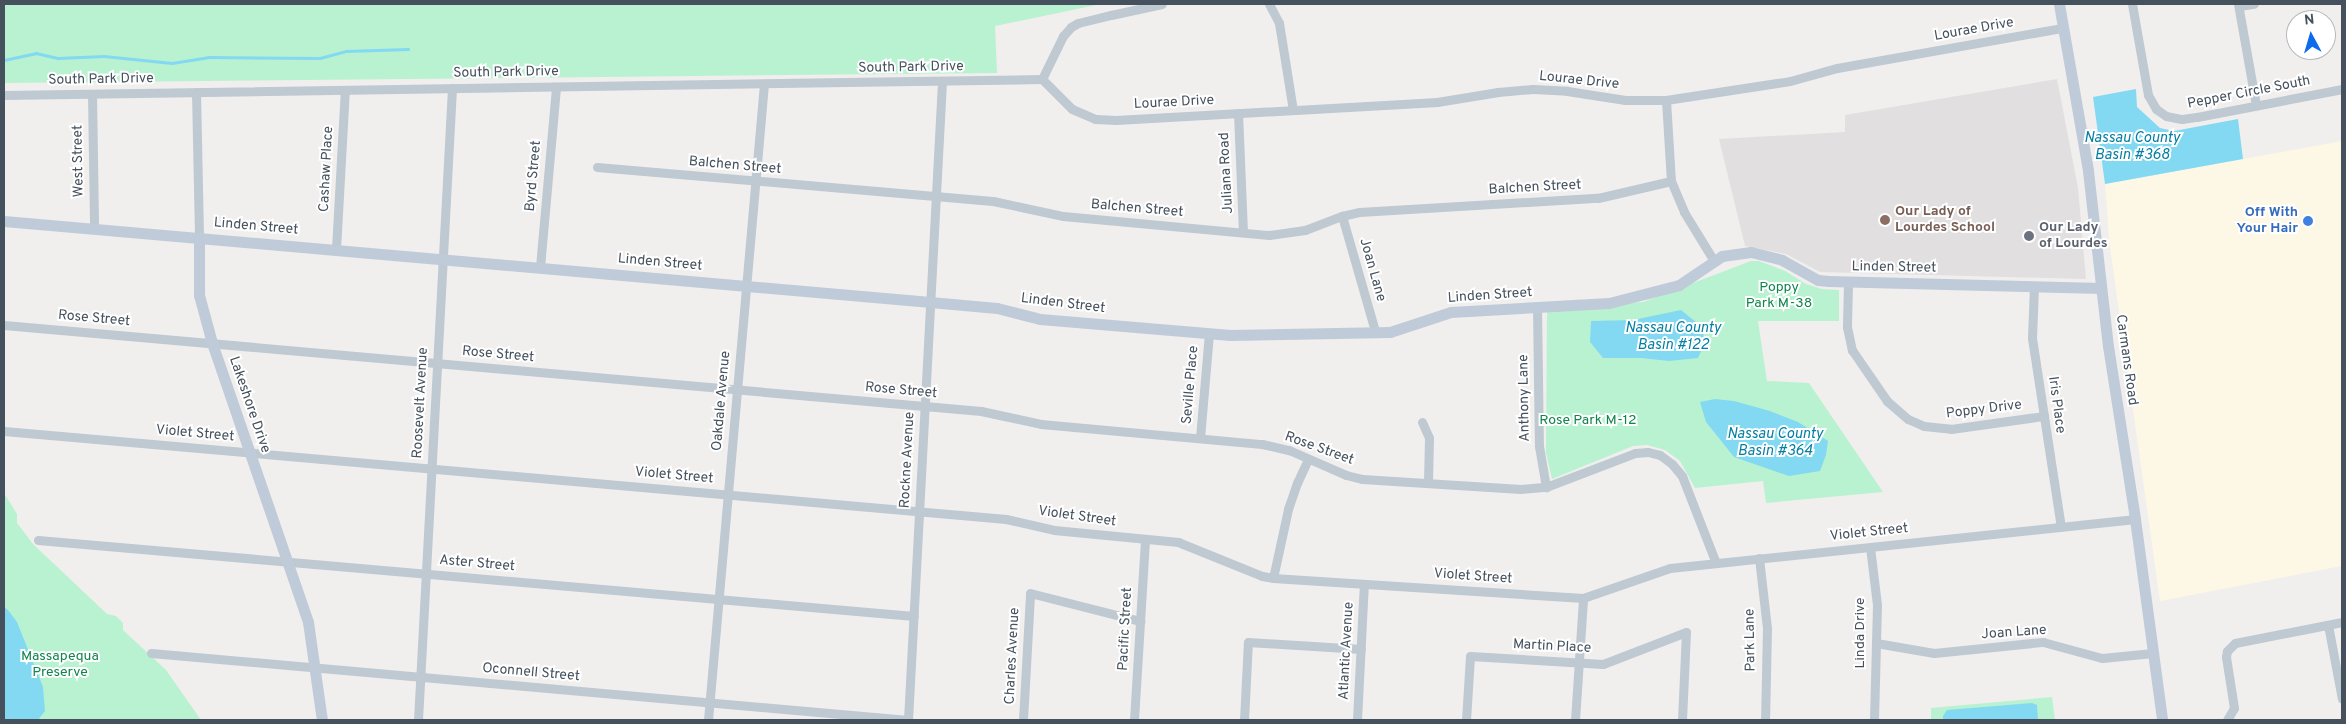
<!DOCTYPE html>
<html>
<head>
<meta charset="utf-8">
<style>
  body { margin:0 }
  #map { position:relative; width:2346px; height:724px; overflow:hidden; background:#f1eeee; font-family:Overpass,sans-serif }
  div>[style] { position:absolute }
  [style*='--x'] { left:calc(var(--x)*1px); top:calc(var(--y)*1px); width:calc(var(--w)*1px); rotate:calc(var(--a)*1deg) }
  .commercial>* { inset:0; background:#fdf7e6 }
  .education>* { inset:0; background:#e2dfe0 }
  .green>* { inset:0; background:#b9f2d0 }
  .water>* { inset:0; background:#83d9f2 }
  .stream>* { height:2.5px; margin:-1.25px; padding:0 1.25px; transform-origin:1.25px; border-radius:1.25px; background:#83d9f2 }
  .street>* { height:9px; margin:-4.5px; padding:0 4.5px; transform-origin:4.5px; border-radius:4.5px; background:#bec9d2 }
  .secondary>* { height:11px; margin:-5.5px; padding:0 5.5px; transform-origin:5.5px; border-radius:5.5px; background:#c0cbd9 }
  .dots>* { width:14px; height:14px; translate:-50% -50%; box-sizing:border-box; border:2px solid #fff; border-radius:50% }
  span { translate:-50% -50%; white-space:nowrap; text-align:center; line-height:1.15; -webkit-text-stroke:4px #fff; paint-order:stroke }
  .street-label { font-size:14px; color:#45515d }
  .education-label { font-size:14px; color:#785e54; font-weight:700 }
  .left { translate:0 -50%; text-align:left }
  .shop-label { font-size:14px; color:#366cbe; font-weight:700 }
  .right { translate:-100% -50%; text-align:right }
  .worship-label { font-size:14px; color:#5b616d; font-weight:700 }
  .park-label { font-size:14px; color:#10844c }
  .water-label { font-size:15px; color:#047fa3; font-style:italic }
  .frame { position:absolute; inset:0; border:5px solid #45515d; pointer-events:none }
  .north { position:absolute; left:2286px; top:10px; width:50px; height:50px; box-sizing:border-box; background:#fff; border:1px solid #b5b9be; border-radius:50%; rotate:354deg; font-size:14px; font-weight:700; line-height:20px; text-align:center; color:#45515d }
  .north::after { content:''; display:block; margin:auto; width:18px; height:22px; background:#0c6bed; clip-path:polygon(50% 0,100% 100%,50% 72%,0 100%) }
</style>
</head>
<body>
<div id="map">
  <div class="commercial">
    <div style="clip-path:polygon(2342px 141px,2342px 566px,2160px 601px,2109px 240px,2105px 184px)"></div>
  </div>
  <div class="education">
    <div style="clip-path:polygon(2057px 79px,2078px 188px,2086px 279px,1820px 272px,1786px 254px,1745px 246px,1719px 139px,1845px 132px,1845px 115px)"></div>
  </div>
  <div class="green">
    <div style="clip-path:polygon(4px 4px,1101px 4px,995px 26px,997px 73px,4px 83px)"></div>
    <div style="clip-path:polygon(1751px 261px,1759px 261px,1785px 271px,1806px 284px,1822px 289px,1839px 290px,1839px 321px,1758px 321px,1767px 381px,1809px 383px,1883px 492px,1766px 503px,1763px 481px,1695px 488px,1680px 461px,1665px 450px,1647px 445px,1633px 446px,1552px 479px,1546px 453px,1547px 310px,1643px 302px)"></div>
    <div style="clip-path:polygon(4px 493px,17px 514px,17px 523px,33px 544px,107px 614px,116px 616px,123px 623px,123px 630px,166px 670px,201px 720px,4px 720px)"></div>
    <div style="clip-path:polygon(2052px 697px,2055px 720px,1931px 720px,1931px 708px)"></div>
  </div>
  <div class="water">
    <div style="clip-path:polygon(2136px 89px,2137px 107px,2160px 128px,2174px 131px,2238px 119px,2243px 159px,2105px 184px,2093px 97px)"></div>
    <div style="clip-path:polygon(1681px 310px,1702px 327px,1705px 343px,1698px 358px,1669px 361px,1641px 358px,1603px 358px,1590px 342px,1591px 321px,1633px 320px)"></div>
    <div style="clip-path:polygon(1715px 399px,1734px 401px,1770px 411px,1798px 422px,1828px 441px,1826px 455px,1820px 471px,1789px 476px,1734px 457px,1706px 422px,1700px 402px)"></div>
    <div style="clip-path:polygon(4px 607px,8px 610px,17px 622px,43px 687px,45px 711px,38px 720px,4px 720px)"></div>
    <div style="clip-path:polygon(2032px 703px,2037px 705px,2038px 720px,1943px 720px,1943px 716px,1947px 710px)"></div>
  </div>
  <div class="stream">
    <div style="--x:4;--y:60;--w:33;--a:-12"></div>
    <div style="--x:36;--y:53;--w:23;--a:13"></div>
    <div style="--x:58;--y:58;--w:46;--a:-2.5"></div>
    <div style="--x:104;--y:56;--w:68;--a:5.9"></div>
    <div style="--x:172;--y:63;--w:36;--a:-9"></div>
    <div style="--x:208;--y:57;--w:112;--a:0.5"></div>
    <div style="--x:320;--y:58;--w:27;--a:-15"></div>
    <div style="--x:346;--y:51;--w:62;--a:-1.8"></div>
  </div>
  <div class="street">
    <div style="--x:1269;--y:4;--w:21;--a:62"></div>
    <div style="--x:1279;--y:23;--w:88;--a:80.9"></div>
    <div style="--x:2132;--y:4;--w:92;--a:80"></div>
    <div style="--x:2148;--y:95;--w:16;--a:60"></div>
    <div style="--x:2156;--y:109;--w:12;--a:35"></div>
    <div style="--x:2166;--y:116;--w:16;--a:11"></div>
    <div style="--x:2182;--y:119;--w:15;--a:-8"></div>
    <div style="--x:2197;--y:117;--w:148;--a:-10.9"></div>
    <div style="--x:2238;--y:4;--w:103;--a:79.9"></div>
    <div style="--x:2239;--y:6;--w:15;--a:-8"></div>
    <div style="--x:1042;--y:79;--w:42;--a:45"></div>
    <div style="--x:1072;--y:109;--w:25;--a:23"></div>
    <div style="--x:1095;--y:119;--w:21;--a:3"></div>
    <div style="--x:1116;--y:120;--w:322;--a:-3.2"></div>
    <div style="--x:1437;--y:102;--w:62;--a:-9.3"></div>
    <div style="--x:1498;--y:92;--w:35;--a:-5"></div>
    <div style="--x:1533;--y:89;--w:34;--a:3"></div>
    <div style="--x:1567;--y:91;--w:59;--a:8.8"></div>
    <div style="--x:1625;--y:100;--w:41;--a:0"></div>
    <div style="--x:1666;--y:100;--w:125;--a:-8.7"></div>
    <div style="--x:1790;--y:81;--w:49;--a:-15.5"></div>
    <div style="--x:1837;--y:68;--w:229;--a:-10.1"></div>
    <div style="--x:196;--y:92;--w:145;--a:88.8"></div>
    <div style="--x:92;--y:94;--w:134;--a:89.1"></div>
    <div style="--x:4;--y:95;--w:1038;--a:-0.88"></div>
    <div style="--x:1042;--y:79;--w:48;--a:-64"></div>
    <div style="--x:1063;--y:36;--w:12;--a:-48"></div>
    <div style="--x:1071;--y:27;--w:8;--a:-30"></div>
    <div style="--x:1078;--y:23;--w:34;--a:-14"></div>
    <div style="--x:1111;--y:15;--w:52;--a:-12.2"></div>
    <div style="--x:1666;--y:100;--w:81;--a:86.5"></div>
    <div style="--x:1671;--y:181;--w:34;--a:67"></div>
    <div style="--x:1684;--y:212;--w:57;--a:58.5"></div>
    <div style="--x:1238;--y:113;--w:119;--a:87.6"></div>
    <div style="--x:597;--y:167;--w:397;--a:4.9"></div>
    <div style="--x:993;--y:201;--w:72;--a:12.1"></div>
    <div style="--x:1063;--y:216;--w:207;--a:5.3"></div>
    <div style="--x:1269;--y:235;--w:36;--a:-8"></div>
    <div style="--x:1305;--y:230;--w:40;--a:-21"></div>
    <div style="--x:1342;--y:216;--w:17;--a:-13"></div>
    <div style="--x:1359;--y:212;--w:239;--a:-3.4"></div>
    <div style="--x:1598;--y:198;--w:75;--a:-13.1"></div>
    <div style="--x:1342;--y:216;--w:120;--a:74"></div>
    <div style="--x:336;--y:249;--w:159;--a:-86.8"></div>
    <div style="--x:540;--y:267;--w:181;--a:-84.9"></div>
    <div style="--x:1848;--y:282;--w:45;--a:91.3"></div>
    <div style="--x:1847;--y:327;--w:24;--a:78"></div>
    <div style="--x:1852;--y:350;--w:62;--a:55.5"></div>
    <div style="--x:1887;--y:401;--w:28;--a:41"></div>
    <div style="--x:1908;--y:419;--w:17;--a:24"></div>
    <div style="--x:1924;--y:426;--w:27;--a:6"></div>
    <div style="--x:1951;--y:429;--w:94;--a:-8"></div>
    <div style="--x:2034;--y:286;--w:52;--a:92.2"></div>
    <div style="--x:2032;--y:338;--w:191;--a:81.3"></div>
    <div style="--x:1537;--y:307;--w:139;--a:89.2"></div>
    <div style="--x:1539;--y:446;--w:42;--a:80.3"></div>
    <div style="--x:4;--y:325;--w:981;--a:5.03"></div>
    <div style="--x:981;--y:411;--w:61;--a:12.2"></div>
    <div style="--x:1041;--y:424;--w:222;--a:5.2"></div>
    <div style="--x:1262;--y:444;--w:28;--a:13"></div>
    <div style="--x:1289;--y:450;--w:62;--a:23.7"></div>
    <div style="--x:1346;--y:475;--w:16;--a:14"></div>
    <div style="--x:1362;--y:479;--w:159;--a:3.6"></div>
    <div style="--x:1521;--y:489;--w:25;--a:-5"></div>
    <div style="--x:1546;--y:487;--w:95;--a:-20.9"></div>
    <div style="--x:1635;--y:453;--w:13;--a:-4"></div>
    <div style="--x:1648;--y:452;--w:12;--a:14"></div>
    <div style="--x:1660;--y:455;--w:15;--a:37"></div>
    <div style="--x:1672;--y:464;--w:16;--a:50"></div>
    <div style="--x:1682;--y:476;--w:93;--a:68.7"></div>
    <div style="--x:1422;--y:422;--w:17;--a:66"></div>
    <div style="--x:1429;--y:438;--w:45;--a:91.3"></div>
    <div style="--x:4;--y:431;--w:1006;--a:5.02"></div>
    <div style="--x:1006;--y:519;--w:49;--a:12.9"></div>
    <div style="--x:1054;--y:530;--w:125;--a:5.5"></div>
    <div style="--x:1178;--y:542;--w:91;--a:22"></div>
    <div style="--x:1262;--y:576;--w:11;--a:10"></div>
    <div style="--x:1273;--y:578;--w:311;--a:3.7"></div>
    <div style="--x:1583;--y:598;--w:92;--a:-19"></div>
    <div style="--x:1670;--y:568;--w:468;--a:-6"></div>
    <div style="--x:1200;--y:438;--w:104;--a:-85.1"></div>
    <div style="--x:38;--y:540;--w:879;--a:4.96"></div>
    <div style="--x:1870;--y:547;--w:58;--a:83.1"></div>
    <div style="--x:1877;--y:605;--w:115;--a:91.5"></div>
    <div style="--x:1759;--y:558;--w:70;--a:83.5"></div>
    <div style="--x:1767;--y:628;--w:92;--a:91.2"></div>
    <div style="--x:1273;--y:578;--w:71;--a:-77.7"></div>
    <div style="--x:1288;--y:509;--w:28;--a:-71"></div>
    <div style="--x:1297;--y:483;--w:26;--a:-65"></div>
    <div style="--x:2328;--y:625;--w:75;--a:79.3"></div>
    <div style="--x:1876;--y:643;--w:59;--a:9.8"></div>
    <div style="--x:1934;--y:653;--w:110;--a:-5.8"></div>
    <div style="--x:2043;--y:642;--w:61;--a:15.2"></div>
    <div style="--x:2102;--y:658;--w:51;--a:-5.6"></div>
    <div style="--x:151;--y:653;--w:760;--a:5.06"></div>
    <div style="--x:418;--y:720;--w:633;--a:-86.92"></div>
    <div style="--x:708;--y:720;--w:638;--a:-84.97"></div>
    <div style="--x:908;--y:720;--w:639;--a:-86.95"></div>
    <div style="--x:1023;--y:720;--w:127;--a:-86.8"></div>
    <div style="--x:1030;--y:593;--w:114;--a:14.3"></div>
    <div style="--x:1134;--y:720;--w:181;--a:-86.5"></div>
    <div style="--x:1244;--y:720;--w:78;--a:-87.1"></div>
    <div style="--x:1248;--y:642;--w:113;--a:3.5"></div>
    <div style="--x:1357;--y:720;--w:136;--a:-87.1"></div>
    <div style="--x:1466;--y:720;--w:64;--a:-86.4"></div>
    <div style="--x:1470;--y:656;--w:133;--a:3.4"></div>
    <div style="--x:1603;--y:664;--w:89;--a:-21.1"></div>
    <div style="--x:1686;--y:632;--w:88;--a:92.6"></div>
    <div style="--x:1575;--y:720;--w:122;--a:-86.2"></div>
    <div style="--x:2227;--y:720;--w:14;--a:-60"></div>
    <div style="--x:2234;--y:708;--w:52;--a:-98.9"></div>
    <div style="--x:2226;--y:657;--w:6;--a:-81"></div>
    <div style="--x:2227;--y:651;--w:11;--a:-45"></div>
    <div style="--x:2235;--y:643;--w:109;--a:-11.1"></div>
  </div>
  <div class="secondary">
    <div style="--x:2059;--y:4;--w:169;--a:80.1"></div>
    <div style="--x:2088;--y:171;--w:176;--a:83.5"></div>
    <div style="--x:2108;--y:346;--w:175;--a:81.1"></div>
    <div style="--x:2135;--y:519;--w:203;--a:82.3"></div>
    <div style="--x:4;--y:221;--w:930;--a:5"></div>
    <div style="--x:930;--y:302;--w:67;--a:5.1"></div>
    <div style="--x:997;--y:308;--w:44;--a:14.3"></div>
    <div style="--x:1040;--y:319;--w:191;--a:4.8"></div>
    <div style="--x:1230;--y:335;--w:160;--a:-1.1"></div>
    <div style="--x:1390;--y:332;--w:64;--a:-18.2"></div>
    <div style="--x:1451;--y:312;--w:158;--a:-3.3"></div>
    <div style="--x:1609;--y:303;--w:72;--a:-14.4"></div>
    <div style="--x:1679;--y:285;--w:52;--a:-34"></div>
    <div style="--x:1722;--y:256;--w:29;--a:-8"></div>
    <div style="--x:1751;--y:252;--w:32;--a:14"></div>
    <div style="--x:1782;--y:260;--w:41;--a:29.1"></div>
    <div style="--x:1818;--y:280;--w:11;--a:5"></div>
    <div style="--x:1829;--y:281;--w:272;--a:1.5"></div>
    <div style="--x:199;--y:237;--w:58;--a:90"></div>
    <div style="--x:199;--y:295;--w:50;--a:74.8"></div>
    <div style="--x:212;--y:343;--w:295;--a:71"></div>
    <div style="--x:308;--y:622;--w:99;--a:81.9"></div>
  </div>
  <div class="dots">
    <div style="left:1885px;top:220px;background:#8d6e63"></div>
    <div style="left:2308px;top:221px;background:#3f7fe0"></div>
    <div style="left:2029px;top:236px;background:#6b7280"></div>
  </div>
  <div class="street-label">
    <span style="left:1974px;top:30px;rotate:-10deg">Lourae Drive</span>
    <span style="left:911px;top:68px;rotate:-1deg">South Park Drive</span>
    <span style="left:506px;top:73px;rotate:-1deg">South Park Drive</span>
    <span style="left:101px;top:80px;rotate:-1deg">South Park Drive</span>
    <span style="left:1579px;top:81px;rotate:6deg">Lourae Drive</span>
    <span style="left:2249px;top:93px;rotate:-11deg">Pepper Circle South</span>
    <span style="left:1174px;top:103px;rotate:-3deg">Lourae Drive</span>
    <span style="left:79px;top:161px;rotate:-91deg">West Street</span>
    <span style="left:735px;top:166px;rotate:5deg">Balchen Street</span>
    <span style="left:327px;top:169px;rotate:-87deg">Cashaw Place</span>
    <span style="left:1227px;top:173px;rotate:-93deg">Juliana Road</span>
    <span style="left:534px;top:176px;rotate:-85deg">Byrd Street</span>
    <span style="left:1535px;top:188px;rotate:-3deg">Balchen Street</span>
    <span style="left:1137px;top:209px;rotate:5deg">Balchen Street</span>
    <span style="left:256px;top:227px;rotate:5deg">Linden Street</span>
    <span style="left:660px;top:263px;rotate:5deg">Linden Street</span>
    <span style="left:1894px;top:268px;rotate:1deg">Linden Street</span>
    <span style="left:1372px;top:270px;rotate:74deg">Joan Lane</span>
    <span style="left:1490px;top:296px;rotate:-4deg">Linden Street</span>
    <span style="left:1063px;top:304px;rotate:7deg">Linden Street</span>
    <span style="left:94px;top:319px;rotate:5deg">Rose Street</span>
    <span style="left:498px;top:355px;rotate:5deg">Rose Street</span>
    <span style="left:2126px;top:360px;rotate:82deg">Carmans Road</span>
    <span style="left:1191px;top:385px;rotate:-85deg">Seville Place</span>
    <span style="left:901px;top:391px;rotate:5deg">Rose Street</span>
    <span style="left:1525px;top:398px;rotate:-91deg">Anthony Lane</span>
    <span style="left:722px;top:401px;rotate:-85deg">Oakdale Avenue</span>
    <span style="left:421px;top:403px;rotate:-87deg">Roosevelt Avenue</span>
    <span style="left:249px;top:405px;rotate:71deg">Lakeshore Drive</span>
    <span style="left:2056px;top:405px;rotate:82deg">Iris Place</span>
    <span style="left:1984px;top:410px;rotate:-7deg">Poppy Drive</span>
    <span style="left:195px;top:434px;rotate:5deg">Violet Street</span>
    <span style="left:1319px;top:449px;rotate:20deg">Rose Street</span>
    <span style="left:908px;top:460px;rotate:-87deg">Rockne Avenue</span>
    <span style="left:674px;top:476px;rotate:5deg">Violet Street</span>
    <span style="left:1077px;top:517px;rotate:8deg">Violet Street</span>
    <span style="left:1869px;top:533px;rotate:-6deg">Violet Street</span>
    <span style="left:477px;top:564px;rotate:5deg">Aster Street</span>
    <span style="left:1473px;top:577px;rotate:4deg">Violet Street</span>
    <span style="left:1126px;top:629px;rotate:-87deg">Pacific Street</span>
    <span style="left:1861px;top:633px;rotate:-90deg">Linda Drive</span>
    <span style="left:2014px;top:633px;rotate:-4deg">Joan Lane</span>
    <span style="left:1751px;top:640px;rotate:-91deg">Park Lane</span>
    <span style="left:1552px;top:647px;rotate:3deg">Martin Place</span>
    <span style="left:1347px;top:651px;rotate:-87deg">Atlantic Avenue</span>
    <span style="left:1013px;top:656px;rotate:-87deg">Charles Avenue</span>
    <span style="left:531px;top:673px;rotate:5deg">Oconnell Street</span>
  </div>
  <div class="education-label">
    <span class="left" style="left:1895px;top:220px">Our Lady of<br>Lourdes School</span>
  </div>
  <div class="shop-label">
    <span class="right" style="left:2298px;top:221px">Off With<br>Your Hair</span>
  </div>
  <div class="worship-label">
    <span class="left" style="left:2039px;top:236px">Our Lady<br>of Lourdes</span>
  </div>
  <div class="park-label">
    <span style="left:1779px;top:296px">Poppy<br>Park M-38</span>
    <span style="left:1588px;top:421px">Rose Park M-12</span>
    <span style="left:60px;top:665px">Massapequa<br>Preserve</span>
  </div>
  <div class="water-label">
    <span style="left:2132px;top:147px">Nassau County<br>Basin #368</span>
    <span style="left:1673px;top:337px">Nassau County<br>Basin #122</span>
    <span style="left:1775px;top:443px">Nassau County<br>Basin #364</span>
  </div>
  <div class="frame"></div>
  <div class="north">N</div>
</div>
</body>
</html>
